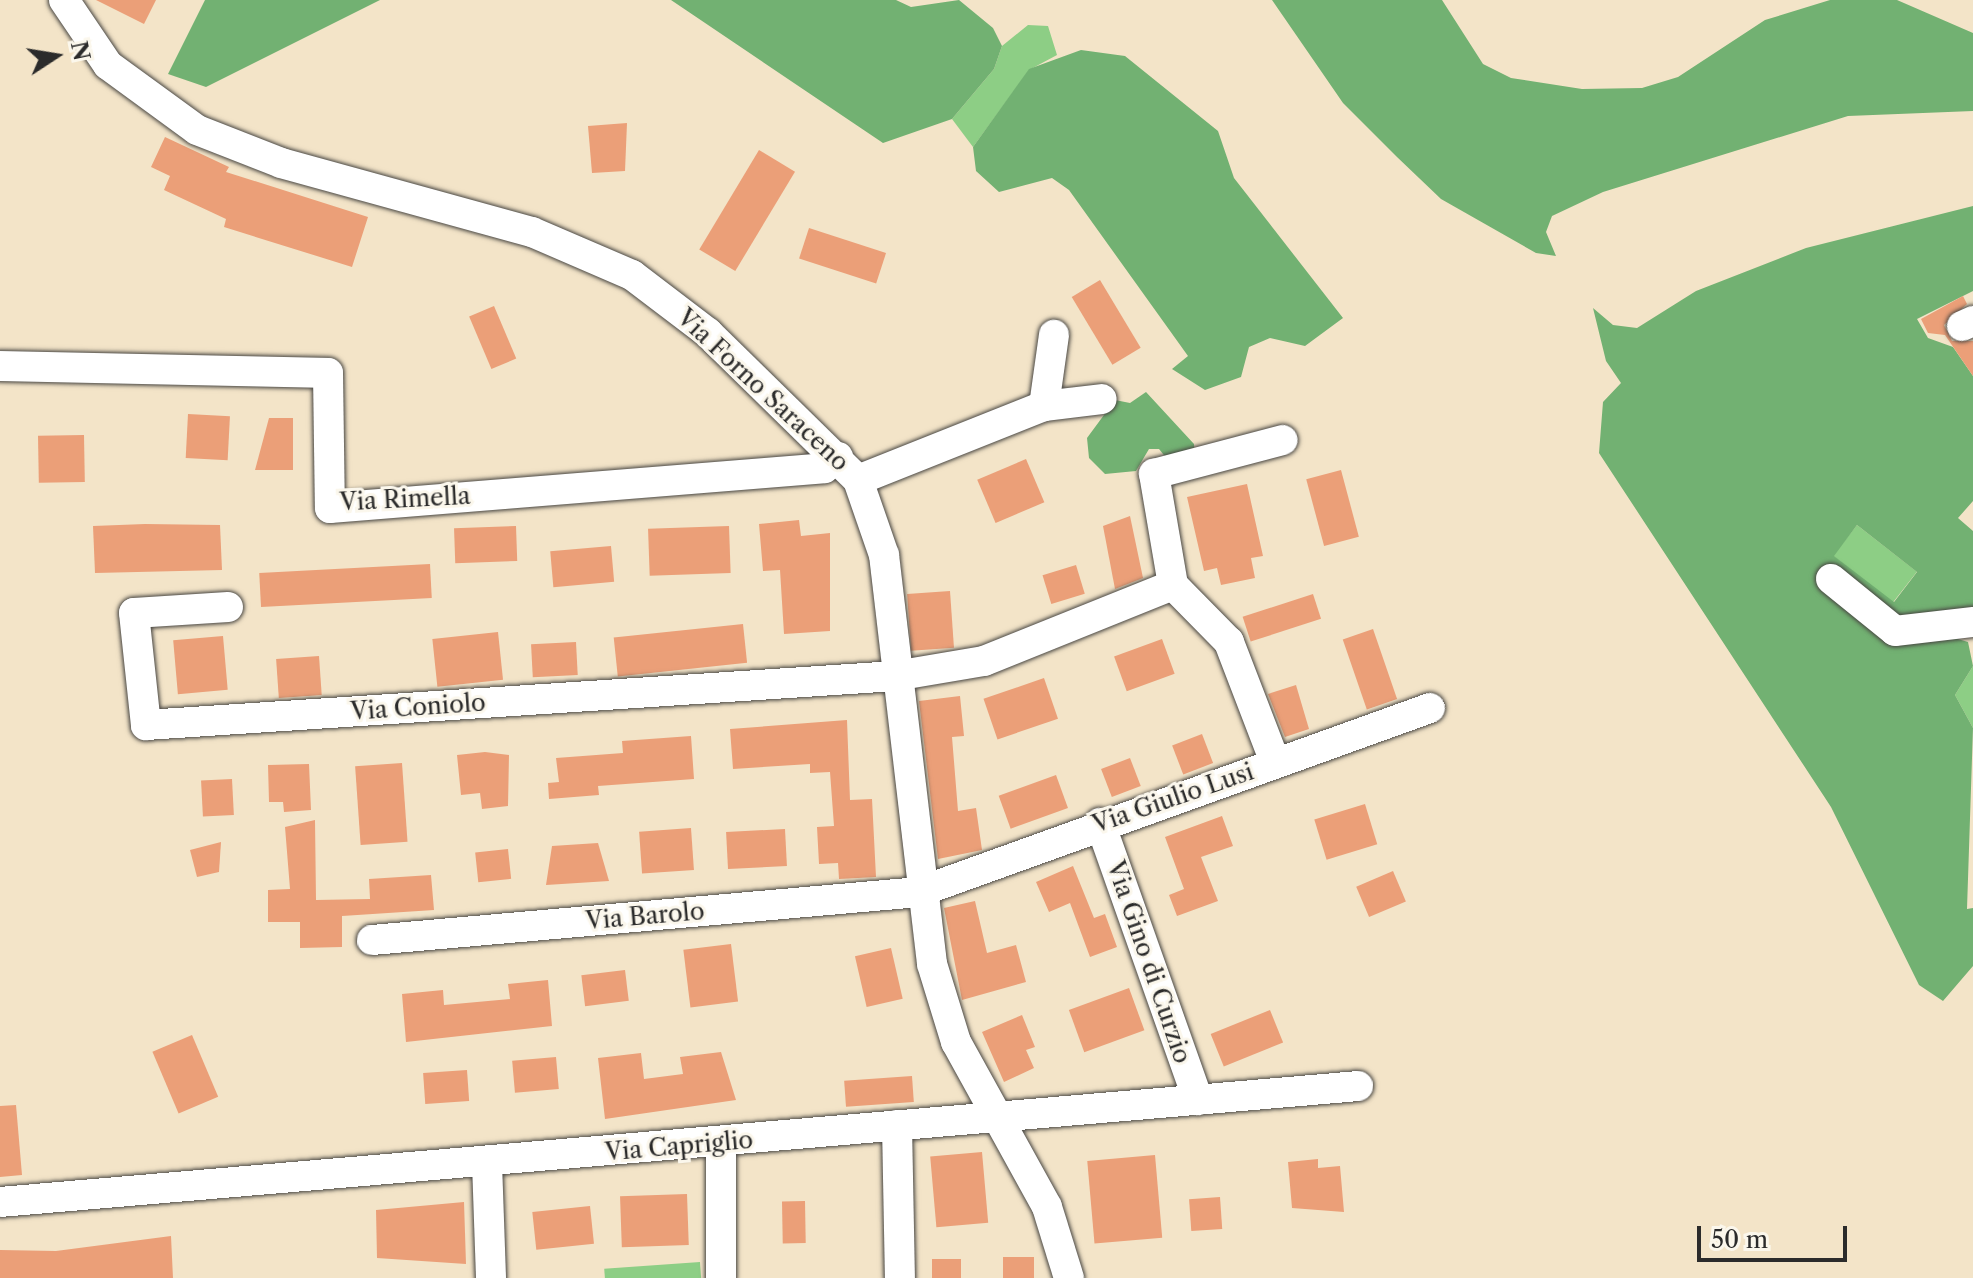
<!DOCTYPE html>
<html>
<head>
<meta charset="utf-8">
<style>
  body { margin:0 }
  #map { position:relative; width:1973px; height:1278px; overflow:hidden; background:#f3e4c8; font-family:"Libre Caslon Text",serif }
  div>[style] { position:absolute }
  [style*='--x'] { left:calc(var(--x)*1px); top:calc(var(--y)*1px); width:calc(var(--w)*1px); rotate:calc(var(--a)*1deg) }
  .green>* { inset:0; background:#8dce85; transform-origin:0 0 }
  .forest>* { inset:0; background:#72b172 }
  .building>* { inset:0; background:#eb9f78; transform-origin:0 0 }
  .roads { filter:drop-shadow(0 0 2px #494743) drop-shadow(0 0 2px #494743) }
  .minor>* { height:30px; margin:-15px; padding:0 15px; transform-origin:15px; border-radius:15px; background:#fff }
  span { translate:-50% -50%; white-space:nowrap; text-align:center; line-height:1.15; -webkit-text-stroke:6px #fbf7ec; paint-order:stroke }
  .street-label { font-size:24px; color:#2b2b2b }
  .north { position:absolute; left:16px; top:16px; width:80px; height:80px; -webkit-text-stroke:6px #fbf7ec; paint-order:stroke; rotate:78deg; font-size:22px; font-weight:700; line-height:32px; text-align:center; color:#2b2b2b }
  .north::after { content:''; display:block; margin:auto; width:28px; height:36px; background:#2b2b2b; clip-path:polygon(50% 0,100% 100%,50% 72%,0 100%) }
  .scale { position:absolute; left:1697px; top:1226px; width:150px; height:36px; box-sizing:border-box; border:4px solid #2b2b2b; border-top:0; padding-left:10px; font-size:24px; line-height:28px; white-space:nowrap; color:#2b2b2b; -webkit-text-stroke:6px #fbf7ec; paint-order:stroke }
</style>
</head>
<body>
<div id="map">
  <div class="green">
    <div style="clip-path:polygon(1028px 25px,1048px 26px,1057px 55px,1029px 70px,973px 147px,952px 119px,994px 69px,1002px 46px)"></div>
    <div style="left:1857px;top:525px;width:76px;height:39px;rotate:38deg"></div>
    <div style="clip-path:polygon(1973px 666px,1973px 728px,1955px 695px)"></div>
    <div style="left:700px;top:1262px;width:16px;height:96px;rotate:86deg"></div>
  </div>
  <div class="forest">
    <div style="clip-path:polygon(205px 0,380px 0,206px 87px,168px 74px)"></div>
    <div style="clip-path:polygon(671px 0,896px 0,911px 7px,959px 0,993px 28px,1002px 46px,994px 69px,952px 119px,883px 143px)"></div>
    <div style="clip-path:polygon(1272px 0,1442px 0,1483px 64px,1511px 78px,1582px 89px,1642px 88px,1678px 77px,1765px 20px,1830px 0,1897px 0,1973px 33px,1973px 111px,1848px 116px,1603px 192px,1552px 216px,1546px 232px,1556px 256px,1536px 253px,1441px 199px,1397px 157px,1343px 103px)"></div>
    <div style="clip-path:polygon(1081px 50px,1125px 56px,1218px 131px,1234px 178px,1343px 318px,1305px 346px,1270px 338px,1249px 347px,1241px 377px,1205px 390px,1172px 369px,1188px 356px,1069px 190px,1052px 178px,999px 192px,976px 171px,973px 147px,1029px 69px)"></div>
    <div style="clip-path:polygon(evenodd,1973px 206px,1973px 291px,1917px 319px,1928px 338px,1953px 347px,1973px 376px,1973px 501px,1958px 518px,1973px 531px,1973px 616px,1908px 627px,1846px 578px,1831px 569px,1821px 575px,1850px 613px,1891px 639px,1941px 634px,1968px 642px,1973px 666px,1955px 695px,1973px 728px,1967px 909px,1973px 908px,1973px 966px,1943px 1001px,1919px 985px,1831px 807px,1599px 453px,1603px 402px,1621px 383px,1606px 361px,1593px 308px,1613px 325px,1637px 328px,1696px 291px,1806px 248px,1973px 206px,1857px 525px,1917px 572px,1894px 602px,1834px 556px,1857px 525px)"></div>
    <div style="clip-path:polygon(1146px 392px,1194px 444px,1195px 460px,1172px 465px,1159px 449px,1149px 449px,1136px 471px,1105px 474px,1089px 458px,1087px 438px,1115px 400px,1130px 403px)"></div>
  </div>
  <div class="building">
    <div style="clip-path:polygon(96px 0,156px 0,144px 24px)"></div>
    <div style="clip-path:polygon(627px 123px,625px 171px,592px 173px,588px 126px)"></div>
    <div style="clip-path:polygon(165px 137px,229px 167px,226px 172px,368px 217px,352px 267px,224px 227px,226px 219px,164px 190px,170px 176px,151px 167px)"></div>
    <div style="left:759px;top:150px;width:42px;height:116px;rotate:31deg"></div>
    <div style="left:809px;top:228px;width:81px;height:32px;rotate:18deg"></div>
    <div style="left:1100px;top:280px;width:79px;height:33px;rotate:59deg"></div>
    <div style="clip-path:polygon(1963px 296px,1967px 304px,1944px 325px,1952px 341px,1973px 341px,1973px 376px,1945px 335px,1928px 333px,1921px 319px)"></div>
    <div style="left:494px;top:306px;width:57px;height:27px;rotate:67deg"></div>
    <div style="left:188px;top:414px;width:42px;height:44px;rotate:3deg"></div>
    <div style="clip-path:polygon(269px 418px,293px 418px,293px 470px,255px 470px)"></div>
    <div style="left:84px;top:435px;width:47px;height:46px;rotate:89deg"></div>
    <div style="left:1026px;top:459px;width:47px;height:53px;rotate:67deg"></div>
    <div style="left:1341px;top:470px;width:69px;height:36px;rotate:75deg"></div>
    <div style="clip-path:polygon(1247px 484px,1263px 556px,1251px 558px,1255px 578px,1221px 585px,1217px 568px,1204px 571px,1187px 497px)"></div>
    <div style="clip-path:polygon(1130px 516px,1143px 578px,1115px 589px,1103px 526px)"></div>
    <div style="clip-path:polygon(799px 520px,801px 536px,830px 533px,830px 631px,784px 634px,780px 570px,763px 571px,759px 524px)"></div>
    <div style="clip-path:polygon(145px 524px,220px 525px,222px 570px,95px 573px,93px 526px)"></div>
    <div style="left:516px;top:526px;width:35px;height:62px;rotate:88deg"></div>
    <div style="left:729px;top:526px;width:47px;height:81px;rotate:88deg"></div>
    <div style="left:611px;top:546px;width:36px;height:61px;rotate:85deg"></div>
    <div style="left:430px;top:564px;width:34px;height:171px;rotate:87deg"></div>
    <div style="left:1076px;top:565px;width:30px;height:35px;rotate:73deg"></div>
    <div style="left:950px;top:591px;width:57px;height:43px;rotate:86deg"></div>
    <div style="left:1313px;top:594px;width:26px;height:74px;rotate:72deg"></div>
    <div style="left:743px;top:624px;width:39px;height:130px;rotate:84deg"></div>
    <div style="left:1373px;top:629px;width:74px;height:32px;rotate:71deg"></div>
    <div style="left:498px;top:632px;width:48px;height:66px;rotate:84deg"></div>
    <div style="left:223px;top:636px;width:54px;height:50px;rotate:85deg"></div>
    <div style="left:1162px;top:639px;width:37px;height:51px;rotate:70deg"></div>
    <div style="left:576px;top:642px;width:33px;height:45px;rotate:87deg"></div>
    <div style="left:319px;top:656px;width:39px;height:43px;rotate:86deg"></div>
    <div style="left:1044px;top:678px;width:43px;height:64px;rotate:71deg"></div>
    <div style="clip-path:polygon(1296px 685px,1309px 729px,1285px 737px,1268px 694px)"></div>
    <div style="clip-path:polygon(960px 696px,964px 736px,952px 737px,958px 811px,976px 808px,982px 850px,938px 859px,919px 701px)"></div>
    <div style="clip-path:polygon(847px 720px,850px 800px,872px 799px,876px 877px,839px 879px,838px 863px,819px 864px,817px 827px,834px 826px,830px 772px,810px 773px,810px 764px,733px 769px,730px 729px)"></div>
    <div style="left:1202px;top:734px;width:31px;height:32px;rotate:69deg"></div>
    <div style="clip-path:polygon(691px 736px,694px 779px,598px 786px,599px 795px,549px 799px,548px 783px,559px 782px,556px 758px,623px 753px,622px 741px)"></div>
    <div style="clip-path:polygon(485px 752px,509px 755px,508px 806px,482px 809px,480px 793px,461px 795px,457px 755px)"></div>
    <div style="left:1130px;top:758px;width:30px;height:31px;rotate:69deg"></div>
    <div style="left:402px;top:763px;width:79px;height:47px;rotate:86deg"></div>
    <div style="clip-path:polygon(309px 764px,311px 810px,284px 812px,283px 802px,269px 802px,268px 765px)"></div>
    <div style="left:1056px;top:775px;width:35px;height:61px;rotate:70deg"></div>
    <div style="left:232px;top:779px;width:36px;height:31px;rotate:87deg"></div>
    <div style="left:1365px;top:804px;width:42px;height:53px;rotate:73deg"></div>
    <div style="clip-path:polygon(1222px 816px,1233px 846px,1201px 857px,1218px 901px,1177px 916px,1169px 895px,1184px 889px,1165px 837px)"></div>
    <div style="clip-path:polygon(315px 820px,316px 900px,370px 899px,369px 879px,431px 875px,434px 910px,342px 916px,342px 947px,300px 948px,300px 922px,268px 922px,268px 890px,290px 889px,285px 827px)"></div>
    <div style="left:691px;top:828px;width:42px;height:52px;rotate:86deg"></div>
    <div style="left:785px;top:829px;width:37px;height:59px;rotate:87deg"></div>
    <div style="clip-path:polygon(221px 842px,219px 872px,197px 877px,190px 850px)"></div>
    <div style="clip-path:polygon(598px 843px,609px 881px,546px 885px,552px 846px)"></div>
    <div style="left:508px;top:849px;width:30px;height:33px;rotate:84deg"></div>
    <div style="clip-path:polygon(1073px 866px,1094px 918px,1105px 914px,1117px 947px,1090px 957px,1070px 903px,1049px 912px,1036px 882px)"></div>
    <div style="left:1393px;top:871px;width:33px;height:40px;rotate:67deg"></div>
    <div style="clip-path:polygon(975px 901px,987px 953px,1016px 945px,1026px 982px,962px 1000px,944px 908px)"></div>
    <div style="left:731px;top:944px;width:58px;height:48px;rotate:83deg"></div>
    <div style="left:891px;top:948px;width:52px;height:37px;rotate:77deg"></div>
    <div style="left:625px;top:970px;width:31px;height:44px;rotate:83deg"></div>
    <div style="clip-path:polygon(548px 980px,552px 1026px,406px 1042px,402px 994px,443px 990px,444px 1005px,510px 999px,508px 984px)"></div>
    <div style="left:1129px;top:988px;width:45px;height:64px;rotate:70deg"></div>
    <div style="left:1270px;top:1010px;width:35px;height:64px;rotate:68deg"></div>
    <div style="clip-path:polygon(1022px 1015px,1035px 1047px,1026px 1050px,1034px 1068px,1004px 1082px,982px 1032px)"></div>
    <div style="left:192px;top:1035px;width:67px;height:43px;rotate:67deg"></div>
    <div style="clip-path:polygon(721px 1052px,736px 1100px,605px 1119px,598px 1058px,641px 1053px,644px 1079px,683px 1074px,680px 1057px)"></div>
    <div style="left:556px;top:1057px;width:32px;height:44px;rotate:85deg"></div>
    <div style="left:467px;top:1070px;width:31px;height:44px;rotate:86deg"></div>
    <div style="left:912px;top:1076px;width:26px;height:68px;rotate:86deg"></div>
    <div style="clip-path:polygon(16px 1105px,22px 1175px,0 1177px,0 1106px)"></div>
    <div style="left:982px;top:1152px;width:71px;height:52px;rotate:85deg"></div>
    <div style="left:1155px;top:1155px;width:83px;height:68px;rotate:85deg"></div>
    <div style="clip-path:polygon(1318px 1159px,1318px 1168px,1340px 1166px,1344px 1212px,1292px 1208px,1288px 1162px)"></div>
    <div style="left:687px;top:1194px;width:51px;height:67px;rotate:88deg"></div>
    <div style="left:1220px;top:1197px;width:32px;height:31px;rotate:86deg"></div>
    <div style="left:805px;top:1201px;width:42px;height:23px;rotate:89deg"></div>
    <div style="clip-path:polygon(464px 1202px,466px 1264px,377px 1258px,376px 1210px)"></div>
    <div style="left:590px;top:1206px;width:38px;height:58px;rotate:84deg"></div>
    <div style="clip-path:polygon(171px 1236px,173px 1278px,0 1278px,0 1250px,56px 1251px)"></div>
    <div style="left:1003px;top:1257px;width:31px;height:21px"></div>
    <div style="left:932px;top:1259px;width:29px;height:19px"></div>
  </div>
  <div class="roads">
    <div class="minor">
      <div style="--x:64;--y:0;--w:78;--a:55.9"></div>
      <div style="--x:108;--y:65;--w:110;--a:36.1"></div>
      <div style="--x:197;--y:130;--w:90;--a:21.4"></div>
      <div style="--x:281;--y:163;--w:260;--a:15.4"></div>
      <div style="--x:532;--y:232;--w:109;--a:23.3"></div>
      <div style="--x:632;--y:275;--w:96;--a:37.3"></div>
      <div style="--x:708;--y:333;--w:210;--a:44.4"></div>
      <div style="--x:858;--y:480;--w:79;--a:70.9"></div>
      <div style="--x:884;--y:555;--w:412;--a:83.3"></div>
      <div style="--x:932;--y:964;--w:82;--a:72.9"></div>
      <div style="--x:956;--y:1042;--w:188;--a:61.1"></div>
      <div style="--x:1047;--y:1207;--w:74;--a:72.8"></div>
      <div style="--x:1962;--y:326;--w:12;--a:-24"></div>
      <div style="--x:0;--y:366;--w:328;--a:1.2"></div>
      <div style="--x:328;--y:373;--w:135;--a:89.2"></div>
      <div style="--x:330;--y:508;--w:496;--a:-4.6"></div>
      <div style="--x:824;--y:468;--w:18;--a:-38"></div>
      <div style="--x:1044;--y:406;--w:58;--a:-6.9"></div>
      <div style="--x:858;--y:480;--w:200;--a:-21.7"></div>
      <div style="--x:1044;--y:406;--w:72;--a:-82"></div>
      <div style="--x:1831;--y:579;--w:82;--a:39.1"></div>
      <div style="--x:1895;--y:631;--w:79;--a:-6.6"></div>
      <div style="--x:228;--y:607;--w:94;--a:176.3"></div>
      <div style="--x:134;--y:613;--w:113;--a:83.9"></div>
      <div style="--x:146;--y:725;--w:751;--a:-3.74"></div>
      <div style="--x:895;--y:676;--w:90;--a:-9.6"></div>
      <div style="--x:984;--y:661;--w:204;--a:-21.9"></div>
      <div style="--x:1275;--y:762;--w:129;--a:-111"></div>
      <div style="--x:1229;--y:642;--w:80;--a:-134.5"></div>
      <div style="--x:1173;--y:585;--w:113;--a:-99.7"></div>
      <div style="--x:1154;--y:474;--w:133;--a:-14.8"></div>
      <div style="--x:1100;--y:823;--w:294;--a:70.5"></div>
      <div style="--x:372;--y:940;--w:549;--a:-5.01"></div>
      <div style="--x:919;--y:892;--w:543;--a:-19.8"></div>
      <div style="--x:897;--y:1125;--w:153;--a:88.9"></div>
      <div style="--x:487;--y:1163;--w:115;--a:88"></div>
      <div style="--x:0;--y:1202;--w:1363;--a:-4.88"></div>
      <div style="--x:721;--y:1278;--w:136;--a:-90"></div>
    </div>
  </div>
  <div class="street-label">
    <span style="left:763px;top:390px;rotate:43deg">Via Forno Saraceno</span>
    <span style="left:405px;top:499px;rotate:-3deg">Via Rimella</span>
    <span style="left:418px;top:707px;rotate:-4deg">Via Coniolo</span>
    <span style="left:1173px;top:798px;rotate:-19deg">Via Giulio Lusi</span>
    <span style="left:645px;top:916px;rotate:-5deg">Via Barolo</span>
    <span style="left:1149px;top:962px;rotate:71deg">Via Gino di Curzio</span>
    <span style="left:679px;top:1146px;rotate:-5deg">Via Capriglio</span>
  </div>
  <div class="north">N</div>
  <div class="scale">50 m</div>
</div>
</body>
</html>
